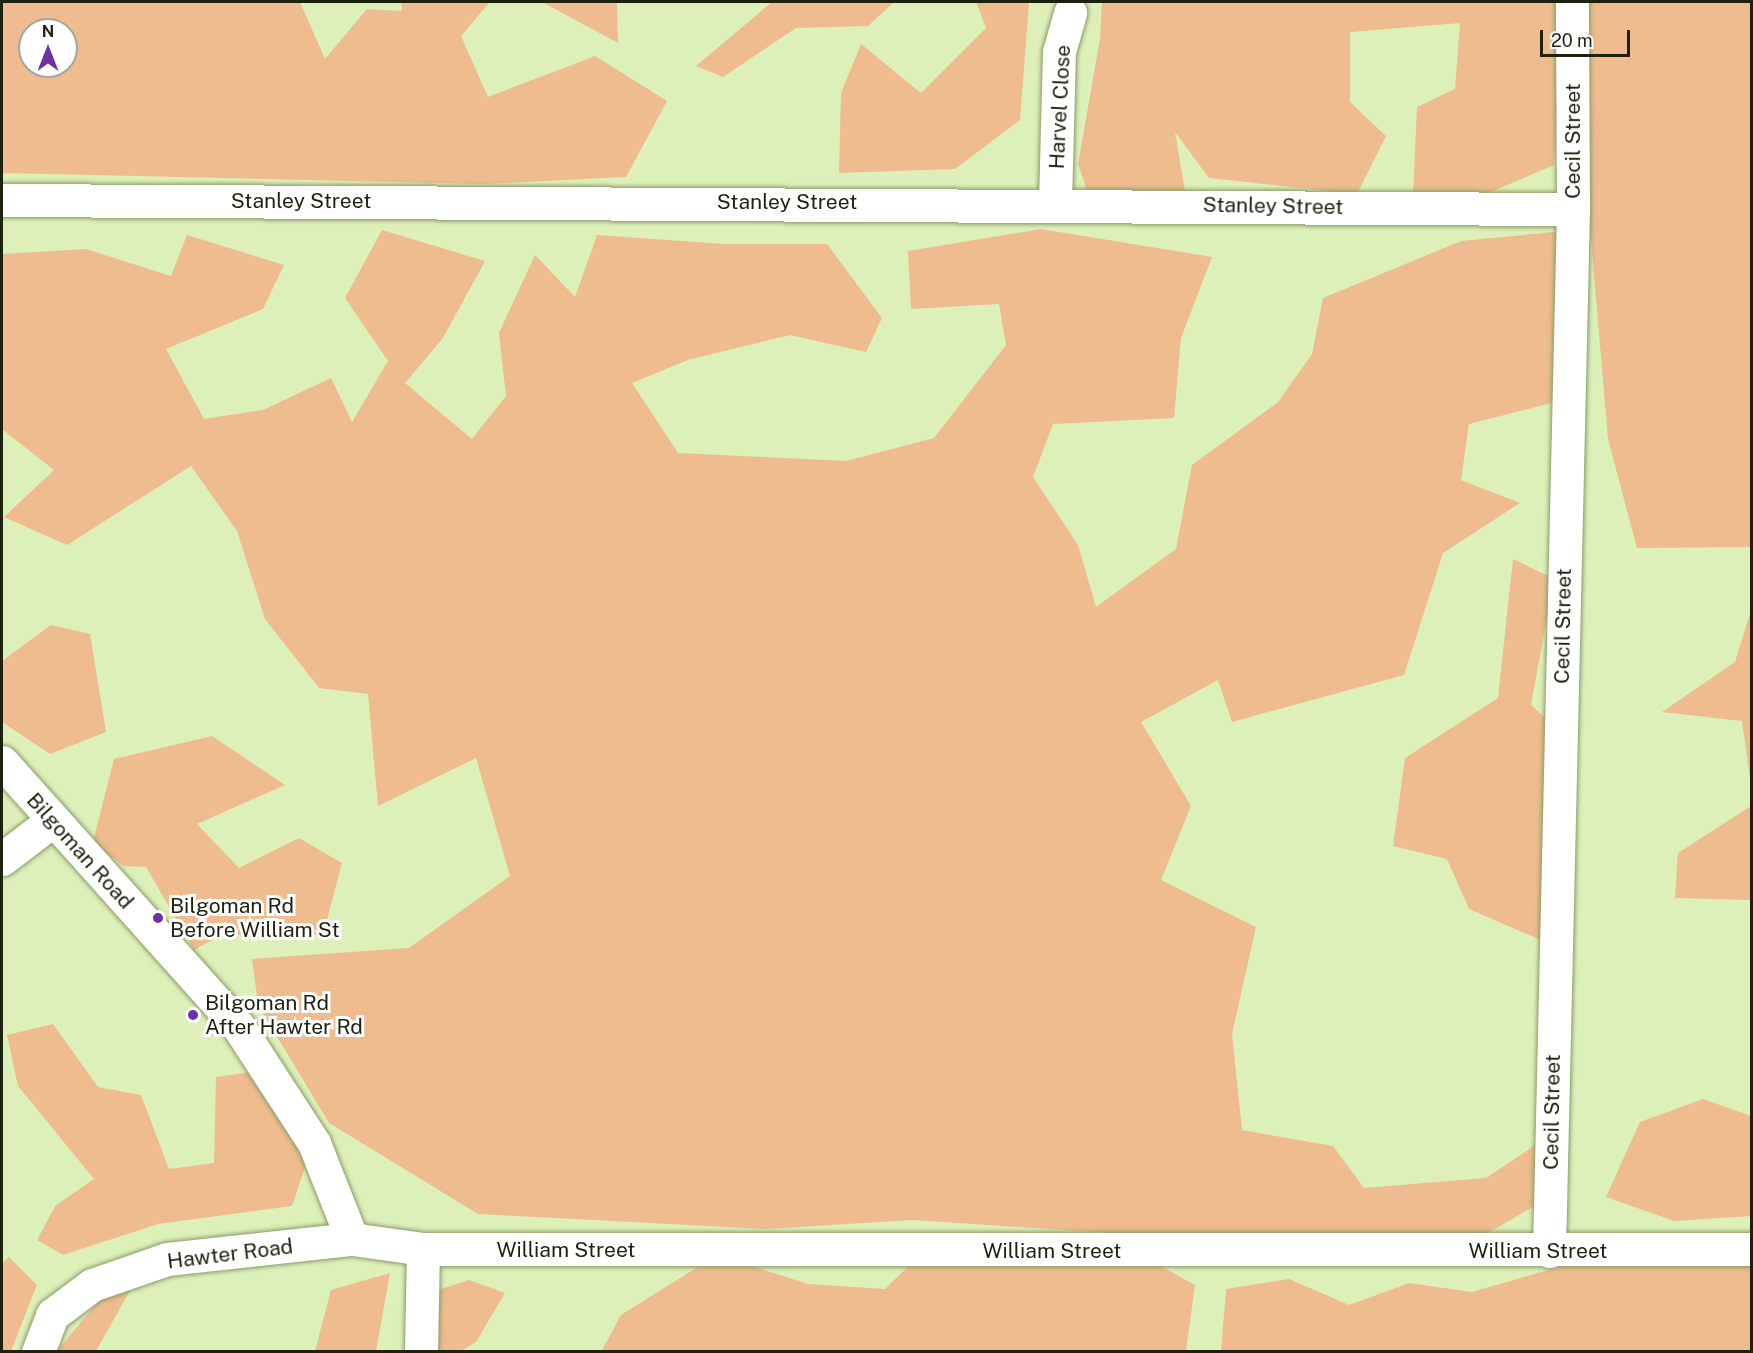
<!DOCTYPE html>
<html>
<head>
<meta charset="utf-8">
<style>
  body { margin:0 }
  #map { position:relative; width:1753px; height:1353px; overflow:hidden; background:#ddf0b9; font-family:"Public Sans",sans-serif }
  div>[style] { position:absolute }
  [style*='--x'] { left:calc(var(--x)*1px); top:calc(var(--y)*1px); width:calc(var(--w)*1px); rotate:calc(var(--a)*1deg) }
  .green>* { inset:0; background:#eebc8e }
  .roads { filter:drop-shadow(0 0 2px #8a9b68) drop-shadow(0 0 2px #8a9b68) }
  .minor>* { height:33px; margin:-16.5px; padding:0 16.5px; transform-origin:16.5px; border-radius:16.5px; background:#fff }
  .dots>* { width:16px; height:16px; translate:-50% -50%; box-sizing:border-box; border:3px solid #fff; border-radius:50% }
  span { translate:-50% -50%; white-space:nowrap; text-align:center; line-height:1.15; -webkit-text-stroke:6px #fff; paint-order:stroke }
  .street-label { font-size:21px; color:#1c220e }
  .poi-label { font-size:21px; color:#1c220e }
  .left { translate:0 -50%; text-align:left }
  .frame { position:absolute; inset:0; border:3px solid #1c220e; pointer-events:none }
  .north { position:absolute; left:18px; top:18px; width:60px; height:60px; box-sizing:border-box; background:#fff; border:2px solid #a4a79f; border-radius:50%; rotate:0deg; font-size:16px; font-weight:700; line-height:24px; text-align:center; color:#1c220e }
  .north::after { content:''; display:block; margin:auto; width:21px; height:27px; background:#6d30a6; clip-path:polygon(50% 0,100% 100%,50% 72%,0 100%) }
  .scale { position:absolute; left:1540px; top:30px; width:90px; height:27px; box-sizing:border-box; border:3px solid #1c220e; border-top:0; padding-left:8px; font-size:18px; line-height:21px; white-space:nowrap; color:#1c220e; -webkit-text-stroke:4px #fff; paint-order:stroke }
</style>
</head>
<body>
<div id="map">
  <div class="green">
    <div style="clip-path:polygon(evenodd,2px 2px,300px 2px,325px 59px,367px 9px,402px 11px,401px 2px,490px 2px,461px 36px,488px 97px,595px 56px,667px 101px,626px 177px,483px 184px,2px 173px,2px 2px,30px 30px,66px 30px,66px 66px,30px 66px,30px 30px)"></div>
    <div style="clip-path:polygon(542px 2px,617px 2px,618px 43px)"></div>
    <div style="clip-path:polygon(772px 2px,894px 2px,868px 26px,796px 28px,723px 77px,696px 66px)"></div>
    <div style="clip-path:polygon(976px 2px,1029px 2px,1020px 120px,955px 169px,839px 173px,841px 93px,861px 44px,921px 93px,986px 28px)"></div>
    <div style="clip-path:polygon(1102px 2px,1563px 2px,1554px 165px,1491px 192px,1413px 196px,1417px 107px,1455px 89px,1460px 23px,1350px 32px,1350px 102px,1386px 136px,1357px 194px,1209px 178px,1175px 132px,1185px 191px,1089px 196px,1078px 164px,1100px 39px)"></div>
    <div style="clip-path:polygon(1588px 2px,1751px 2px,1751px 547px,1637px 548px,1608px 439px,1590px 228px)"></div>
    <div style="clip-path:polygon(1041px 229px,1212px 257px,1181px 338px,1174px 418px,1053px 424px,1033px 477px,1078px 545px,1096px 607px,1176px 549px,1192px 465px,1278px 402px,1312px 354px,1323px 298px,1461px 241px,1574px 230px,1567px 399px,1469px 424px,1461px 480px,1520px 503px,1443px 553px,1404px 675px,1232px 722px,1218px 680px,1141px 722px,1191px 806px,1161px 880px,1256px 927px,1232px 1034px,1242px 1130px,1333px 1146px,1364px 1188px,1486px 1178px,1556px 1131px,1553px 1195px,1478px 1239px,1126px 1234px,913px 1220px,766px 1229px,478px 1214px,329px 1123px,258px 1005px,252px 959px,409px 948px,510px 876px,476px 758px,378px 806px,368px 694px,319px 688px,265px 619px,237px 531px,191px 466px,67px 545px,4px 517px,54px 470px,2px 429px,2px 254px,86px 249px,171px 276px,187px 235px,284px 265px,263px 309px,166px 349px,204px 419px,263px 410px,331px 378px,352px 422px,388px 361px,345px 298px,382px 230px,485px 261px,443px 338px,405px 383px,472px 439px,506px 396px,499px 333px,535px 255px,575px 297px,597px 235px,724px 244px,827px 244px,882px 318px,866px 352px,790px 335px,688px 360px,632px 383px,678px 453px,846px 461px,934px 438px,1006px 345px,999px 304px,911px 309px,908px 251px)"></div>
    <div style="clip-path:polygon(1513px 559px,1554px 579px,1531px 705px,1560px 731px,1543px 941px,1469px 909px,1447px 859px,1393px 846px,1405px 758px,1498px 698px)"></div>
    <div style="clip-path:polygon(1751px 610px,1752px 610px,1751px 785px,1742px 721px,1662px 712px,1735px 662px)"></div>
    <div style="clip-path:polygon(51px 625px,90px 634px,106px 732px,50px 754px,2px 722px,2px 661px)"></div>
    <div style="clip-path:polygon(212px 736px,285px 785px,197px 824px,239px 868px,299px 838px,342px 863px,323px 935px,221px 935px,194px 950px,146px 867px,123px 866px,93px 842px,114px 759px)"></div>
    <div style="clip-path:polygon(1751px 806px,1751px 900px,1675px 898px,1678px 853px)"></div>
    <div style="clip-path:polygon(53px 1024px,98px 1087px,141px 1095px,169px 1169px,214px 1163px,216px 1077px,264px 1070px,308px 1158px,292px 1206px,158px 1224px,63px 1255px,37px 1240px,55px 1206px,94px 1179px,18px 1086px,7px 1035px)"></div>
    <div style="clip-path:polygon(1703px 1099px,1751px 1116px,1751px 1216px,1674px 1221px,1606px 1197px,1640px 1122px)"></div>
    <div style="clip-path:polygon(1604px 1254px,1751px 1259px,1751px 1351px,1221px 1352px,1226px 1289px,1289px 1279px,1349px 1305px,1409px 1283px,1472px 1292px)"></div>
    <div style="clip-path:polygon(717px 1255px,808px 1284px,885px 1289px,920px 1255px,1153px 1262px,1195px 1285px,1186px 1351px,601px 1352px,621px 1315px)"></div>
    <div style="clip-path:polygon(9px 1257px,37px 1285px,11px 1351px,2px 1351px,2px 1264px)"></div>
    <div style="clip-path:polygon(141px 1271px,96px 1351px,56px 1352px,98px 1302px)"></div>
    <div style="clip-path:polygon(390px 1273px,376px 1351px,315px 1351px,331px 1290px)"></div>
    <div style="clip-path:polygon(469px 1280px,505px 1293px,476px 1342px,461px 1351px,410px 1352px,429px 1293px)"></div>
  </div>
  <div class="roads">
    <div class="minor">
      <div style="--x:2;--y:200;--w:1571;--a:0.33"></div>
      <div style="--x:1055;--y:203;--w:151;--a:-88.5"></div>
      <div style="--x:1059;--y:52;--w:41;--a:-74.2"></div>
      <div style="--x:2;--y:762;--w:354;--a:48.2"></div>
      <div style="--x:238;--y:1026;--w:140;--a:57"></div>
      <div style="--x:314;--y:1143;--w:103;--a:68.4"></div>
      <div style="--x:2;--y:859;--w:63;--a:-37.2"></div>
      <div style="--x:1549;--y:1251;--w:1042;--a:-88.68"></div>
      <div style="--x:1573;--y:209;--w:207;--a:-90.3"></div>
      <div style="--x:38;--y:1352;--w:40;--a:-69"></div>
      <div style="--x:52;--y:1315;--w:50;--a:-36.9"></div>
      <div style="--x:92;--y:1285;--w:79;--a:-19.1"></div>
      <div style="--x:167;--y:1259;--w:186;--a:-6.2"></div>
      <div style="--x:352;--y:1239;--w:72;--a:8"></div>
      <div style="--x:423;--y:1249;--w:1329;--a:0"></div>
      <div style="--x:421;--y:1352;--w:103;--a:-88.9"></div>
    </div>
  </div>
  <div class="dots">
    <div style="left:158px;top:918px;background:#6d30a6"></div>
    <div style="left:193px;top:1015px;background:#6d30a6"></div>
  </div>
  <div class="street-label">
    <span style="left:1060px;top:107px;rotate:-87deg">Harvel Close</span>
    <span style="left:1573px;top:141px;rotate:-90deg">Cecil Street</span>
    <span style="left:301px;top:201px">Stanley Street</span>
    <span style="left:787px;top:202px">Stanley Street</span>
    <span style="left:1273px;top:206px;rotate:1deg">Stanley Street</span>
    <span style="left:1563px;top:626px;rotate:-89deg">Cecil Street</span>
    <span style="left:80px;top:851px;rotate:48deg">Bilgoman Road</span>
    <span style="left:1552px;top:1112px;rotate:-89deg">Cecil Street</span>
    <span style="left:566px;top:1250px">William Street</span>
    <span style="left:1052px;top:1251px">William Street</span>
    <span style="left:1538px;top:1251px">William Street</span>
    <span style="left:230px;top:1254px;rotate:-7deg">Hawter Road</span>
  </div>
  <div class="poi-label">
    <span class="left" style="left:170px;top:918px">Bilgoman Rd<br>Before William St</span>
    <span class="left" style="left:205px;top:1015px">Bilgoman Rd<br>After Hawter Rd</span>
  </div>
  <div class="frame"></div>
  <div class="north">N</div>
  <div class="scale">20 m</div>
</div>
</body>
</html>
